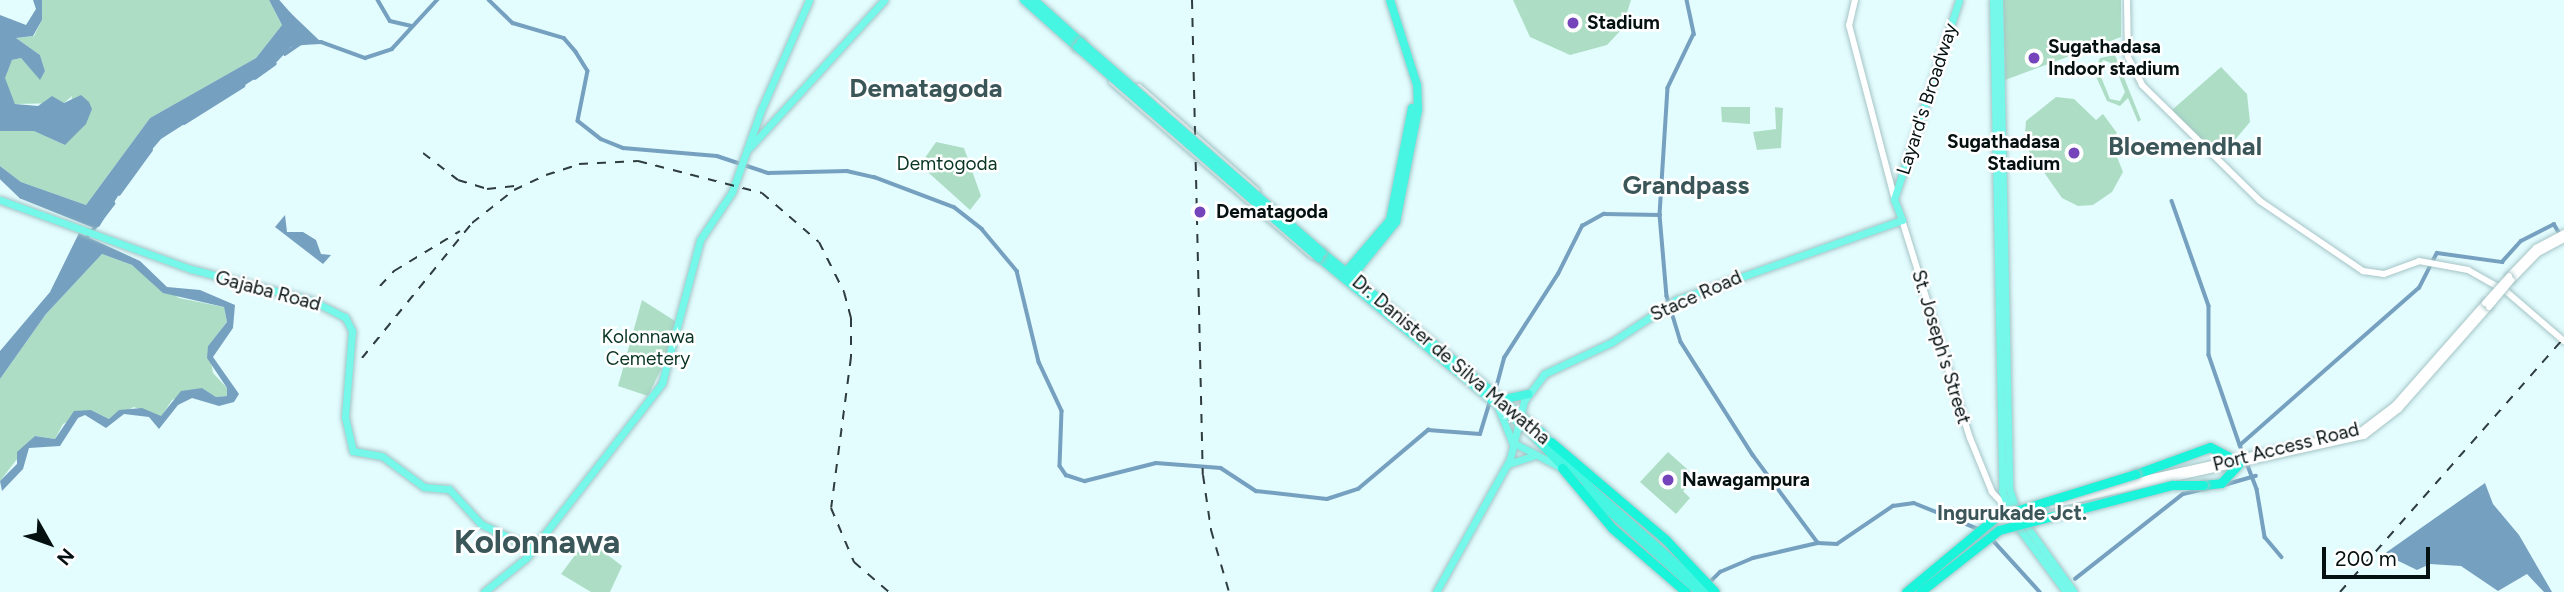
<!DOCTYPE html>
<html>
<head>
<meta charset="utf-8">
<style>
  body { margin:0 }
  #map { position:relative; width:2564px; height:592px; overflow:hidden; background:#e3fcfe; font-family:Figtree,sans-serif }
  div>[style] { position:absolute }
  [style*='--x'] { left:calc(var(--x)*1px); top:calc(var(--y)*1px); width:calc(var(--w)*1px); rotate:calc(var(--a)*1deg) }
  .green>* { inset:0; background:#addec5 }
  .water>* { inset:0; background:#76a0bf }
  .canal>* { height:3.5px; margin:-1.75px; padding:0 1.75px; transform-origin:1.75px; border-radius:1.75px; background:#76a0bf }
  .river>* { height:6px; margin:-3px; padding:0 3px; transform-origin:3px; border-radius:3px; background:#76a0bf }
  .roads { filter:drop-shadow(0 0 2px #a5c4c6) drop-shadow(0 0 2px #a5c4c6) }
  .secondary>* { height:6px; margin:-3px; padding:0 3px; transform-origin:3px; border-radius:3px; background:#fff }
  .primary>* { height:7px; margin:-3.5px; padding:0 3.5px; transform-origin:3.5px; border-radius:3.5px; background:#75f8e9 }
  .trunk>* { height:8px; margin:-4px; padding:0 4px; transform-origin:4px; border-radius:4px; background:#47f6e2 }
  .motorway>* { height:9px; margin:-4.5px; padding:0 4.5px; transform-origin:4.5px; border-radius:4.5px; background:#19f4db }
  .rail>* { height:2px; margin-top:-1px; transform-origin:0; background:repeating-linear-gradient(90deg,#2e3c3d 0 9px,transparent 0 18px) }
  .bridges { filter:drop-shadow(0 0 2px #a5c4c6) drop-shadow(0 0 2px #a5c4c6) }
  .secondary-bridge>* { height:6px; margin:-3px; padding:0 3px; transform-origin:3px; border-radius:3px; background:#fff }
  .trunk-bridge>* { height:8px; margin:-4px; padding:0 4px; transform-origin:4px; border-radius:4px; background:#47f6e2 }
  .motorway-bridge>* { height:9px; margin:-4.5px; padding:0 4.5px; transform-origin:4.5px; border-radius:4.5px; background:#19f4db }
  .dots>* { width:19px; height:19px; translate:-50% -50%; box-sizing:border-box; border:4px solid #fff; border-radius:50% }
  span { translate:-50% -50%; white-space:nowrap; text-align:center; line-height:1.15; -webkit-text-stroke:5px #fff; paint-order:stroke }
  .poi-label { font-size:19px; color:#051011; font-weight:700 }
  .left { translate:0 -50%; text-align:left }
  .right { translate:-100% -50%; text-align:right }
  .street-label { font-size:19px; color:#051011 }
  .park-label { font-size:19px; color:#083423 }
  .neighbourhood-label { font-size:21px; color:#3b5658; font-weight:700 }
  .district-label { font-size:26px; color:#3b5658; font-weight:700 }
  .town-label { font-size:33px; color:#3b5658; font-weight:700 }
  .north { position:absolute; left:14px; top:508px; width:70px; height:70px; -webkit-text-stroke:5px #fff; paint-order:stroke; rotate:130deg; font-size:19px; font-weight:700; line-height:28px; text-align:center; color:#051011 }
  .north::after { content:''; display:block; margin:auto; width:24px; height:32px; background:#051011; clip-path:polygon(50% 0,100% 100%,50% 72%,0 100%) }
  .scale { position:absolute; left:2322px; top:547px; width:108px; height:32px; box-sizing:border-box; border:4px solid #051011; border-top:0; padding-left:9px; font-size:21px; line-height:24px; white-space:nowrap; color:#051011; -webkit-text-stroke:5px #fff; paint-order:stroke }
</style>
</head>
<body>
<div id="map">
  <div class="green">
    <div style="clip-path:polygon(42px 0,269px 0,282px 25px,256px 58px,150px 118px,86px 205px,21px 182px,0 166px,0 131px,35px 131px,65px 145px,72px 96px,64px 103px,15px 104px,4px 78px,12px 60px,21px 58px,40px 79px,45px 71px,40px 55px,16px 38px,34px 36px,42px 20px)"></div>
    <div style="clip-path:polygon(1513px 0,1631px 0,1622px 29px,1607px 45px,1570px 55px,1530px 37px)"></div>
    <div style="clip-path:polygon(2003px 0,2121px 0,2121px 37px,2005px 80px)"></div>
    <div style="clip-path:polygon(evenodd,2115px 55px,2141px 120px,2138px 122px,2128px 98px,2120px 106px,2107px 101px,2094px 72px,2100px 58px,2115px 55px,2103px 60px,2114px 64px,2125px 92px,2120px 101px,2110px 99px,2099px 72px,2103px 60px)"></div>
    <div style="clip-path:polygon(2221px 67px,2247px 94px,2250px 122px,2218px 160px,2172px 110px)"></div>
    <div style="clip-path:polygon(2056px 97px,2074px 99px,2096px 120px,2103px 114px,2117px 133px,2110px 139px,2123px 172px,2112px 192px,2093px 205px,2078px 206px,2062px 198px,2024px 144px,2026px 121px)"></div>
    <div style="clip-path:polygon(1721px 107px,1750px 107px,1750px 124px,1722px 122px)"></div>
    <div style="clip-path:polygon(1775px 107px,1783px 108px,1781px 148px,1757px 150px,1753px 132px,1776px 129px)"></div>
    <div style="clip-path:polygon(936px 142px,964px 148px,981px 196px,970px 210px,920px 165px)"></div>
    <div style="clip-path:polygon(102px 254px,132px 265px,179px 298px,224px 307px,227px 322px,208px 346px,213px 373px,227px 388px,227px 396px,216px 397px,202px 388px,172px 400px,161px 417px,134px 407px,109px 419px,91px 410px,63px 424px,55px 439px,35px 436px,0 481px,0 379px,46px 314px)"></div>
    <div style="clip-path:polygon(642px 300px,675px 321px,669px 353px,648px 396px,618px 386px)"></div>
    <div style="clip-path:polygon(1668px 452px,1696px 477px,1683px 491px,1690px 498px,1676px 514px,1640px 482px)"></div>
    <div style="clip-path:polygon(587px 539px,622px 566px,610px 592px,591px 592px,561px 574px)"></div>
  </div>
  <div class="water">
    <div style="clip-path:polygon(33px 0,42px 0,42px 20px,33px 36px,16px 38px,40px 55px,45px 71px,40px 80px,21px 58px,12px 60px,5px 78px,15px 104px,38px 106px,52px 96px,64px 103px,81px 95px,89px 102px,92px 109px,86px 124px,65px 145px,34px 131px,0 131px,0 15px,26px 25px,36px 9px)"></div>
    <div style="clip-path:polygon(269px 0,277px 0,321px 42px,291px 47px,270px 69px,161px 139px,132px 173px,99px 227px,22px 196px,0 175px,0 166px,21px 182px,86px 205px,150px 118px,256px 58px,282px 25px)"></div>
    <div style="clip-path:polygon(285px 215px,287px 232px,303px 232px,316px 240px,321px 254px,331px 255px,323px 264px,275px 227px)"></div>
    <div style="clip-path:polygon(79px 233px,140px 261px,167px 287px,200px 290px,235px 305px,233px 328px,213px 357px,239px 394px,234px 402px,219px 406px,192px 398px,178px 405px,159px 429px,149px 417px,124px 414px,106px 428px,85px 415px,78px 418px,60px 446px,29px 448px,23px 469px,2px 491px,0 481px,17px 464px,17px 452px,35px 436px,55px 439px,74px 411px,91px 410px,109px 419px,119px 410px,142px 408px,161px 416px,181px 391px,202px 388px,216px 397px,227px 396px,227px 388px,207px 358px,208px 346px,227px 322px,224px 307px,163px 293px,132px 265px,102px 254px,46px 314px,0 379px,0 351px,50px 292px)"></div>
    <div style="clip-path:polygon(2485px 483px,2493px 504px,2519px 535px,2552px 592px,2544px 592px,2527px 574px,2498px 591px,2461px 566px,2430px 564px,2417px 570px,2384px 554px)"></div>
  </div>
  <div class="canal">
    <div style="--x:277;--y:0;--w:23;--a:49"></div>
    <div style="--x:378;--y:0;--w:24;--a:60"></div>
    <div style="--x:390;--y:21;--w:23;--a:13"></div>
    <div style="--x:489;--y:0;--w:33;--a:44"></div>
    <div style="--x:513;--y:23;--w:53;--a:16.4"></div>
    <div style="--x:564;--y:38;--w:18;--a:49"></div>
    <div style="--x:576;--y:52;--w:22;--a:58"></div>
    <div style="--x:588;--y:71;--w:51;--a:101.3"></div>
    <div style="--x:578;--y:121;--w:29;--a:38"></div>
    <div style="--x:601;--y:139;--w:24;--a:22"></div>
    <div style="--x:623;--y:148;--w:94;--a:4.9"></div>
    <div style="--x:717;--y:156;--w:54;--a:18.4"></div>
    <div style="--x:768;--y:173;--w:79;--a:-1.5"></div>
    <div style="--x:847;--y:171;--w:28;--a:13"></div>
    <div style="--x:874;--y:177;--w:85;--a:20.6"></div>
    <div style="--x:954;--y:207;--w:36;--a:38"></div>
    <div style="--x:982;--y:229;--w:55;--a:50.2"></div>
    <div style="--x:1017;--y:271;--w:94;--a:76.4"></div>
    <div style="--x:1039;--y:362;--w:54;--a:64.9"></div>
    <div style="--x:1062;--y:411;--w:55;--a:92.1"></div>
    <div style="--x:1060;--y:466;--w:11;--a:56"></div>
    <div style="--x:1066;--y:475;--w:20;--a:18"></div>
    <div style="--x:1085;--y:481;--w:73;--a:-14.2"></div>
    <div style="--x:1156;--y:463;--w:65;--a:4.4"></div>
    <div style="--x:1221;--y:468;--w:42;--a:33.3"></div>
    <div style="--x:1256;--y:491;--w:71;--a:6.4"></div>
    <div style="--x:1327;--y:499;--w:33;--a:-18"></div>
    <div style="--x:1358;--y:489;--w:92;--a:-40.1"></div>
    <div style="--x:1428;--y:430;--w:52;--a:4.4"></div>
    <div style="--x:1480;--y:434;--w:34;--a:-73"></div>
    <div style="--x:1687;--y:0;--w:35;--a:78"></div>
    <div style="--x:1694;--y:34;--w:60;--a:115.7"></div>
    <div style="--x:1668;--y:88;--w:127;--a:93.6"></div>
    <div style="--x:1660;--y:215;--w:81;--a:85.1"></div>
    <div style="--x:1667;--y:296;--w:48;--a:73.1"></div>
    <div style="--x:1681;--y:342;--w:134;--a:57.5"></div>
    <div style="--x:1753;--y:455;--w:109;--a:53.5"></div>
    <div style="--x:1818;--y:543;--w:19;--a:3"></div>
    <div style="--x:1837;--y:544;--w:68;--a:-34.2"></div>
    <div style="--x:1893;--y:506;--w:21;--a:-8"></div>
    <div style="--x:1914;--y:503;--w:72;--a:21.9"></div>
    <div style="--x:321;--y:42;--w:47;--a:20"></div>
    <div style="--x:365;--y:58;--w:28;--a:-18"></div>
    <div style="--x:392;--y:49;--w:67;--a:-47.4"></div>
    <div style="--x:285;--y:54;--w:19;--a:-35"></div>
    <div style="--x:301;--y:43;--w:20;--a:-3"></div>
    <div style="--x:255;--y:78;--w:24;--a:-36"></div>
    <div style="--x:184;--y:123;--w:70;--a:-32.1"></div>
    <div style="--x:119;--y:194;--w:54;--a:-54"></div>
    <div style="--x:2172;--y:201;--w:111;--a:70.6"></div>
    <div style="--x:2209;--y:306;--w:49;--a:90"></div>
    <div style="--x:2209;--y:355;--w:95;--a:71"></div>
    <div style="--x:2240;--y:445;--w:238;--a:-41.3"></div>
    <div style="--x:2419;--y:288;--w:39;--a:-63"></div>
    <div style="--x:2437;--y:253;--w:66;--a:7.9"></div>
    <div style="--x:2502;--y:262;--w:28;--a:-48"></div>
    <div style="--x:2521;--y:241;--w:37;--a:-27"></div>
    <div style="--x:2554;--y:224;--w:12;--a:59"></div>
    <div style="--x:85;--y:240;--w:46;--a:-52.1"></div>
    <div style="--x:1495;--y:392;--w:35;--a:-75"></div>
    <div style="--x:1504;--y:358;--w:100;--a:-57.3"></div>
    <div style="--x:1558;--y:274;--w:54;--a:-63.4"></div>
    <div style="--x:1582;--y:226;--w:25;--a:-29"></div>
    <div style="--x:1604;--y:214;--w:56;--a:1"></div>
    <div style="--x:2240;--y:445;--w:47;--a:68.9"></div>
    <div style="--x:2257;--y:489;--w:49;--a:80.5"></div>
    <div style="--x:2265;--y:537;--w:26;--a:50"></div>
    <div style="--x:2224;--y:485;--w:33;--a:-16"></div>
    <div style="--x:1990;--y:537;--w:74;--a:47.7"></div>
    <div style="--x:2075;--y:579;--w:137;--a:-38.2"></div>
    <div style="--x:2183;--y:494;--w:28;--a:-13"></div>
    <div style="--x:1708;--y:584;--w:17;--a:-45"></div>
    <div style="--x:1720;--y:572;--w:36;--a:-23"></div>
    <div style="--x:1753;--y:558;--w:67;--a:-13"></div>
  </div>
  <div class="river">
    <div style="--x:0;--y:175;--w:30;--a:44"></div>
    <div style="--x:22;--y:196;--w:75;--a:21.8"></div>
  </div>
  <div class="roads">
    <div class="secondary">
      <div style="--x:1855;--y:0;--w:26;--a:103"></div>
      <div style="--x:1849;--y:25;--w:178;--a:75.3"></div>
      <div style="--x:2127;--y:0;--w:57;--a:89"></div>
      <div style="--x:2128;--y:57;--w:31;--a:63"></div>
      <div style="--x:2142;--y:85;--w:165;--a:44.5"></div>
      <div style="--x:2260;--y:201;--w:125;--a:34.2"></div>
      <div style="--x:2363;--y:271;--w:21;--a:8"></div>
      <div style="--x:2384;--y:274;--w:37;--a:-20"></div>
      <div style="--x:2419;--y:261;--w:50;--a:10.4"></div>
      <div style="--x:2468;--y:270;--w:45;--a:29.4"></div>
      <div style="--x:2507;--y:292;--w:75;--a:40.7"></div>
      <div style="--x:1112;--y:82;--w:265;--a:41"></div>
      <div style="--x:1139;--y:87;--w:157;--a:41.4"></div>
      <div style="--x:1902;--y:220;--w:228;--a:72.7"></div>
      <div style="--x:1970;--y:438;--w:58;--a:67.8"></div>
      <div style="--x:1992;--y:492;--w:21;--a:47"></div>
      <div style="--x:2509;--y:276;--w:39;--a:-46"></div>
      <div style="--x:2536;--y:248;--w:32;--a:-28"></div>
      <div style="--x:2512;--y:280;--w:37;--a:-46"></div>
      <div style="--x:2538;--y:253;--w:30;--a:-28"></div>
      <div style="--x:2095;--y:490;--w:272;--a:-12.5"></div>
      <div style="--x:2361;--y:431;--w:43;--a:-37.4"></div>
      <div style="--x:2395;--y:405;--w:136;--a:-48.6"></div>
      <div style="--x:2043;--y:507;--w:329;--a:-12.5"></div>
      <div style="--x:2364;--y:436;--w:44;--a:-37.6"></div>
      <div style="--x:2399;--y:409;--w:136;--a:-48.6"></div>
    </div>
    <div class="primary">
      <div style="--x:1993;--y:0;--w:491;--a:88.9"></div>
      <div style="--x:2002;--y:491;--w:35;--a:68"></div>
      <div style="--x:2015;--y:523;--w:86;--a:53.5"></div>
      <div style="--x:1999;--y:0;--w:488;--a:88.8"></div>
      <div style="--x:2009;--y:488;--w:26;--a:72"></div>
      <div style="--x:2017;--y:513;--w:97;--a:54.2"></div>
      <div style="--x:750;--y:147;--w:199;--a:-47.6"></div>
      <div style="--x:0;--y:200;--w:203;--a:19.9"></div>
      <div style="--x:191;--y:269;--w:126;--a:14.7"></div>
      <div style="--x:313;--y:301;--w:36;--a:27"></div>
      <div style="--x:345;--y:317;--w:16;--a:63"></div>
      <div style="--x:352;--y:331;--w:86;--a:94.7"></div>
      <div style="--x:345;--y:417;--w:35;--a:77"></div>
      <div style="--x:353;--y:451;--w:29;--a:10"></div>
      <div style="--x:382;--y:456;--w:52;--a:36.4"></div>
      <div style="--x:424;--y:487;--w:25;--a:5"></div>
      <div style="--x:449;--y:489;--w:47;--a:47.6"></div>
      <div style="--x:481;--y:524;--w:58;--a:25.7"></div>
      <div style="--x:1498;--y:407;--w:38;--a:68"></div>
      <div style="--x:1512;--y:442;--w:56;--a:27.5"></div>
      <div style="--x:1508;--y:464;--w:29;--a:-18"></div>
      <div style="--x:2033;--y:521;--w:20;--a:-49"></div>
      <div style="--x:1932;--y:577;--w:79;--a:-40.4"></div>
      <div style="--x:484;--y:592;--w:54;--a:-39"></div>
      <div style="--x:526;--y:558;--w:222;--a:-52.1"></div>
      <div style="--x:662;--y:383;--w:148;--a:-75.1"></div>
      <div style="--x:700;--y:240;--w:58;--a:-56.3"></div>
      <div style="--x:732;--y:192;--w:87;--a:-70.5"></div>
      <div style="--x:761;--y:110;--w:120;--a:-66.4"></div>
      <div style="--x:1436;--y:592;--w:152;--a:-60.9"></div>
      <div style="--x:1510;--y:459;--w:60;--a:-76.4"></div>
      <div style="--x:1524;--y:401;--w:34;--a:-53"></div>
      <div style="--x:1544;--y:374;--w:75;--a:-25.2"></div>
      <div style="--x:1612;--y:342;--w:77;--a:-33.3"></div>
      <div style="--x:1676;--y:300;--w:240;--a:-19.5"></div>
      <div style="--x:1902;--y:220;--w:22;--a:-111"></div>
      <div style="--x:1894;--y:199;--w:209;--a:-71.9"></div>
    </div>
    <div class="trunk">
      <div style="--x:1024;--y:0;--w:71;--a:41.6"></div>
      <div style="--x:1034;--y:0;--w:63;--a:41.8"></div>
      <div style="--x:1322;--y:252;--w:283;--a:39.4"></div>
      <div style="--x:1541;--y:432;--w:78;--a:48.1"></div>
      <div style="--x:1593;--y:490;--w:154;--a:41.6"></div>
      <div style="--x:1319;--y:258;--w:271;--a:39.5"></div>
      <div style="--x:1528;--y:430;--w:55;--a:46.5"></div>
      <div style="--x:1343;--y:275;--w:72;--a:-49.5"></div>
      <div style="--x:1390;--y:220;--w:114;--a:-78.9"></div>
      <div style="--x:1349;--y:280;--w:75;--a:-51"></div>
      <div style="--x:1396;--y:222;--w:114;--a:-78.9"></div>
      <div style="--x:1418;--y:110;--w:25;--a:-92"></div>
      <div style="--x:1417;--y:85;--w:89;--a:-107.6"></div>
      <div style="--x:1500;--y:400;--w:29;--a:-12"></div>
      <div style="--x:1585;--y:489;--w:154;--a:42.1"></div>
    </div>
    <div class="motorway">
      <div style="--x:1551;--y:442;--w:151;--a:40.4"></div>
      <div style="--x:1666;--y:540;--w:71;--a:46.7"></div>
      <div style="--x:1562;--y:468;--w:78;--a:50.2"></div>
      <div style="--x:1612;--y:528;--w:98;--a:40.9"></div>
      <div style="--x:2136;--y:474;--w:79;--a:-20"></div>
      <div style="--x:2210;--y:447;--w:28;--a:27"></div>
      <div style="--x:2203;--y:485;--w:18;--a:-6"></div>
      <div style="--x:2221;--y:483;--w:25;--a:-47"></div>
    </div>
  </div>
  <div class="rail">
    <div style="--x:1192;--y:0;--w:475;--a:88.7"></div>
    <div style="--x:1203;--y:475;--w:56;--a:81.7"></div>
    <div style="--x:1211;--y:530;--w:65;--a:73.8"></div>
    <div style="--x:423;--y:153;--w:44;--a:37.6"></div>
    <div style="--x:458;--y:180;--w:30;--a:17"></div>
    <div style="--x:487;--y:189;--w:30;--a:-6"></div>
    <div style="--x:380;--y:286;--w:21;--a:-47"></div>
    <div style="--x:394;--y:271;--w:77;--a:-31.2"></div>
    <div style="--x:362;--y:358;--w:174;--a:-50.8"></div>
    <div style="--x:472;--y:223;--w:53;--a:-38.2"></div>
    <div style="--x:514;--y:190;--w:35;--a:-25"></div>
    <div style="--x:546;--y:175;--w:35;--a:-18"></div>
    <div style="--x:579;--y:164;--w:59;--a:-2.9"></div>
    <div style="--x:638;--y:161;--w:128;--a:14.5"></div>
    <div style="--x:762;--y:193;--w:75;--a:40.7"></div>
    <div style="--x:819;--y:242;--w:56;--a:63.4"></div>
    <div style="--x:844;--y:292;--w:27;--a:75"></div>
    <div style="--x:851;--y:318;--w:39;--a:90"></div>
    <div style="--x:851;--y:357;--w:152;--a:97.5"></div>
    <div style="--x:831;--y:508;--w:59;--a:66.9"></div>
    <div style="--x:854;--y:562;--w:46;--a:40.6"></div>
    <div style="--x:2340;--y:592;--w:339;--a:-48.6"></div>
  </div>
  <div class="bridges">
    <div class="secondary-bridge">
      <div style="--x:2485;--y:303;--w:36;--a:-48"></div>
      <div style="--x:2489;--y:307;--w:35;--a:-50"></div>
    </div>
    <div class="trunk-bridge">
      <div style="--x:1081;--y:42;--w:320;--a:41.1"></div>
      <div style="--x:1077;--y:47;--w:321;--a:41.1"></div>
    </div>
    <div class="motorway-bridge">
      <div style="--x:1906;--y:592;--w:117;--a:-39.8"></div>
      <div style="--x:1996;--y:517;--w:146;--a:-17.1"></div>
      <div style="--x:1920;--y:592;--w:100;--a:-38.1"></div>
      <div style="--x:1999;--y:530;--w:179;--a:-14.6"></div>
      <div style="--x:2172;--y:485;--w:31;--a:0"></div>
    </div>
  </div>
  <div class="dots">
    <div style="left:1573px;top:23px;background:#7544bb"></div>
    <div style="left:2034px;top:58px;background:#7544bb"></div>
    <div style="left:2074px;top:153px;background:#7544bb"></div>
    <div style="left:1200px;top:212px;background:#7544bb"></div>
    <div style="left:1668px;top:480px;background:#7544bb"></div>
  </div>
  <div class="poi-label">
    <span class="left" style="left:1587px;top:23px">Stadium</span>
    <span class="left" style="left:2048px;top:58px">Sugathadasa<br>Indoor stadium</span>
    <span class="right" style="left:2060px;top:153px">Sugathadasa<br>Stadium</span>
    <span class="left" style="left:1216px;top:212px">Dematagoda</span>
    <span class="left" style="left:1682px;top:480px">Nawagampura</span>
  </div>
  <div class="street-label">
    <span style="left:1927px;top:99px;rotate:-72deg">Layard's Broadway</span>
    <span style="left:268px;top:291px;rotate:15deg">Gajaba Road</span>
    <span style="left:1696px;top:296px;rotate:-24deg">Stace Road</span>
    <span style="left:1941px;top:347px;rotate:73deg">St. Joseph's Street</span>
    <span style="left:1451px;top:360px;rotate:40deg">Dr. Danister de Silva Mawatha</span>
    <span style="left:2286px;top:447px;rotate:-14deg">Port Access Road</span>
  </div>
  <div class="park-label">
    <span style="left:947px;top:164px">Demtogoda</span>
    <span style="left:648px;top:348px">Kolonnawa<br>Cemetery</span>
  </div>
  <div class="neighbourhood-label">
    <span style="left:2012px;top:513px">Ingurukade Jct.</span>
  </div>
  <div class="district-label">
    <span style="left:926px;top:89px">Dematagoda</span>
    <span style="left:2185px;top:147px">Bloemendhal</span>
    <span style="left:1686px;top:186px">Grandpass</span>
  </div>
  <div class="town-label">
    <span style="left:537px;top:542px">Kolonnawa</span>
  </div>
  <div class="north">N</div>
  <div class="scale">200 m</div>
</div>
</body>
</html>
